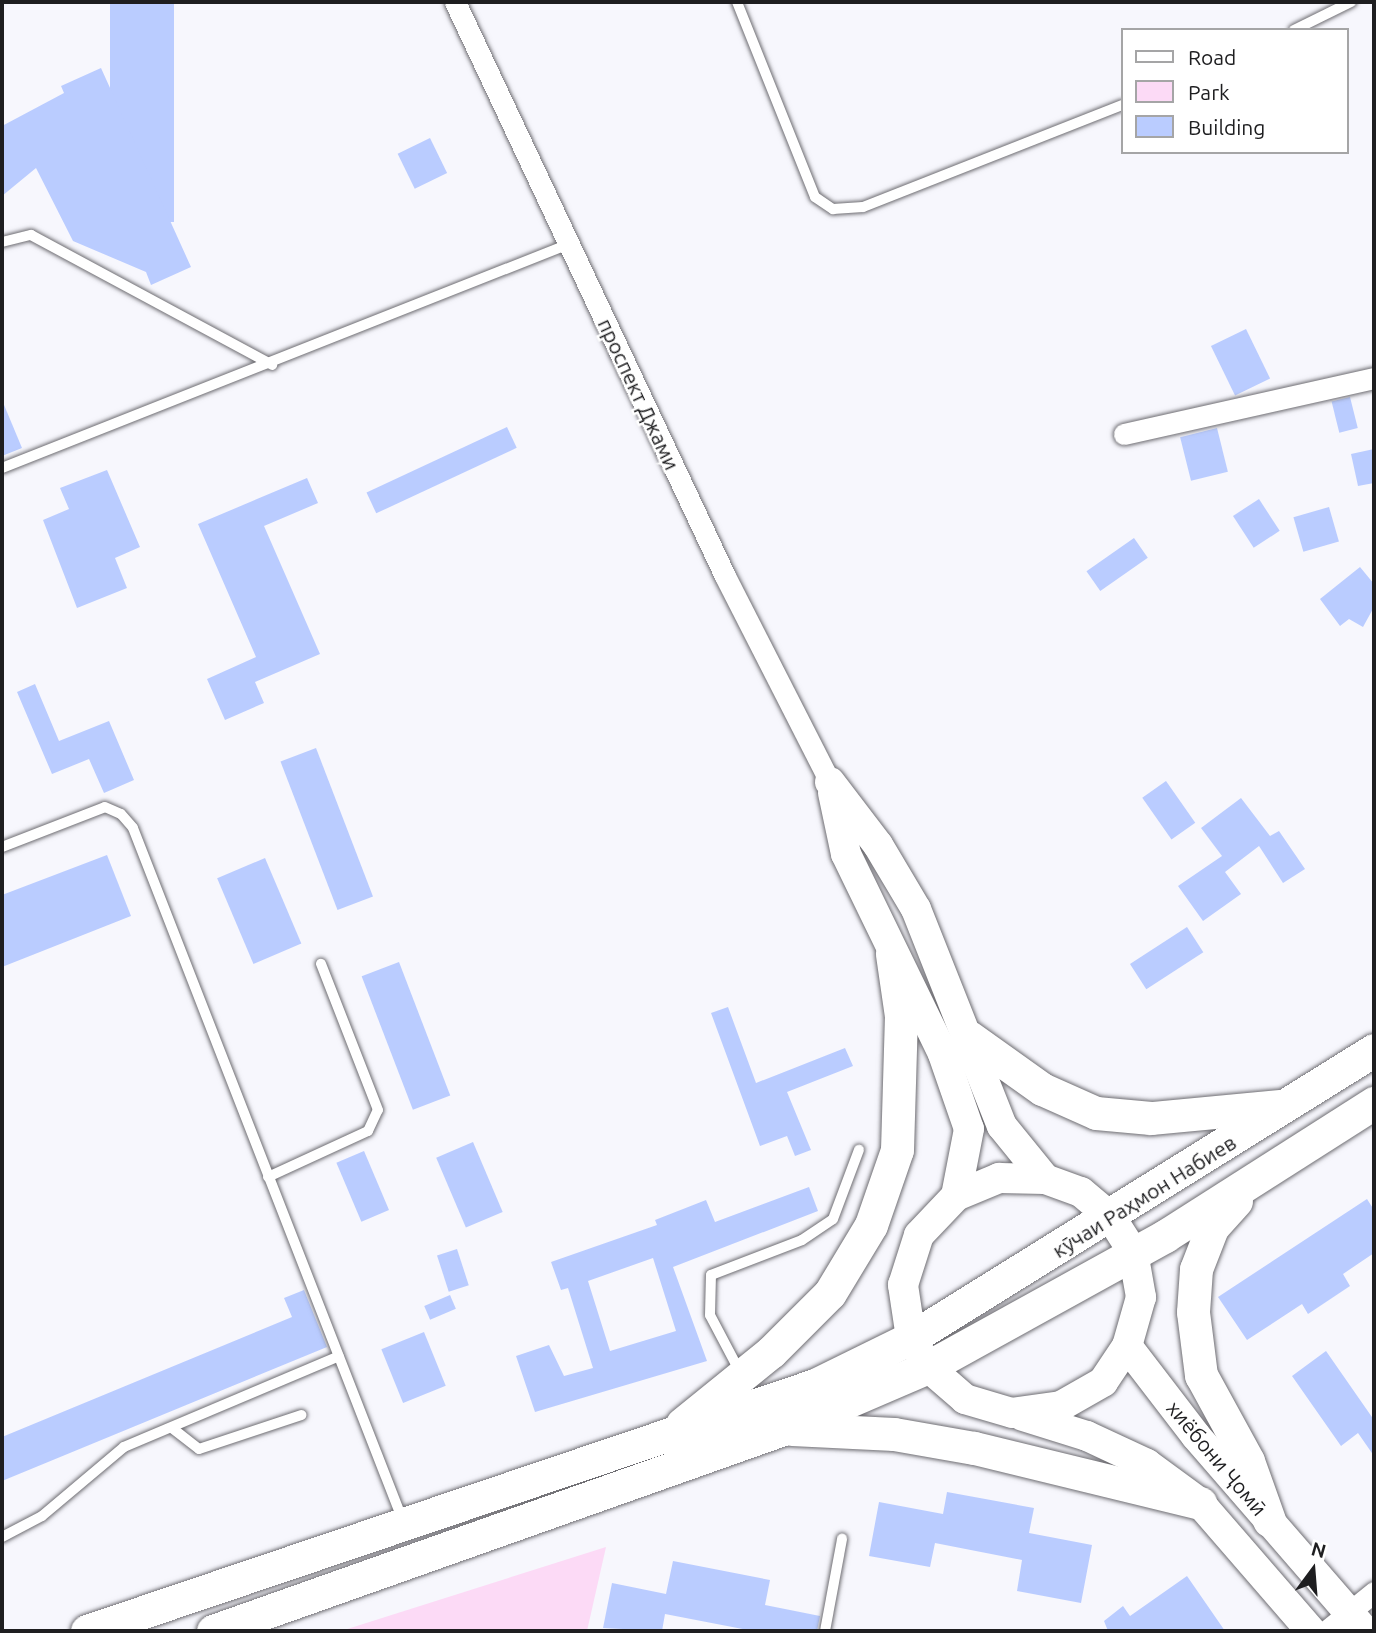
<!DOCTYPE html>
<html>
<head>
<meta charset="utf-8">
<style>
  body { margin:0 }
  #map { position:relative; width:1376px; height:1633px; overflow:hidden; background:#f7f7fd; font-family:Ubuntu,sans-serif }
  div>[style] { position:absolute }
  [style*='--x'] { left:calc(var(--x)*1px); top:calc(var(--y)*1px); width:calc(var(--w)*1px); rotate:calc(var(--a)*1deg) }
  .green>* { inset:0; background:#fcdaf6 }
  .building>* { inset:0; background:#baccff; transform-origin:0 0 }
  .roads { filter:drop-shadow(0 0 2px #6e6d72) drop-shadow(0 0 2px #6e6d72) }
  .lane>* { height:10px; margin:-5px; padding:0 5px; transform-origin:5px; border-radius:5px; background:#fff }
  .street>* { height:21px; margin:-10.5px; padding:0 10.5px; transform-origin:10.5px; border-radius:10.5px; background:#fff }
  .secondary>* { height:30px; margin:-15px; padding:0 15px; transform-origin:15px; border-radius:15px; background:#fff }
  .primary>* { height:33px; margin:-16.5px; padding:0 16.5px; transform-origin:16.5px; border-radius:16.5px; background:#fff }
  span { translate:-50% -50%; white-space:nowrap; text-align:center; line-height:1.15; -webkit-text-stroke:5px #fff; paint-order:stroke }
  .street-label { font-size:21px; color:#1e1e20 }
  .frame { position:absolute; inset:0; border:4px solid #1e1e20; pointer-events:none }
  .legend { position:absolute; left:1121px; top:28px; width:228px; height:126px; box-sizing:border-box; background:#fff; border:2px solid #a5a5a6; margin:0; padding:9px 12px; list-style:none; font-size:21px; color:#1e1e20 }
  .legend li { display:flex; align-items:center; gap:14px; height:35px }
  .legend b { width:35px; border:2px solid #a5a5a6 }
  .north { position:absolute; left:1278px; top:1535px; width:70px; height:70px; -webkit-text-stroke:5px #fff; paint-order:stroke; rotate:16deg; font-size:19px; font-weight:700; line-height:28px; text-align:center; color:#1e1e20 }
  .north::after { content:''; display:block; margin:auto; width:24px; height:32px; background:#1e1e20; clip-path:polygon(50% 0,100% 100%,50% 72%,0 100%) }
</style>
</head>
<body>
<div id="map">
  <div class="green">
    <div style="clip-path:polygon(606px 1547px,587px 1631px,341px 1631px)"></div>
  </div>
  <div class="building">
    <div style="left:110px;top:2px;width:64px;height:220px"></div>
    <div style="clip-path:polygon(101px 68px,191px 267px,151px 285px,146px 272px,73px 241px,36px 168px,2px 196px,2px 126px,64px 93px,61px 86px)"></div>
    <div style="left:430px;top:138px;width:39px;height:36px;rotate:64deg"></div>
    <div style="left:1246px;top:329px;width:55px;height:39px;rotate:64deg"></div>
    <div style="left:1350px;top:397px;width:32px;height:19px;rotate:76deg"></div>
    <div style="clip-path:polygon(2px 400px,22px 448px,2px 456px)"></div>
    <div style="left:507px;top:427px;width:23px;height:155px;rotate:65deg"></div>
    <div style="left:1217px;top:428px;width:45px;height:38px;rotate:76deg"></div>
    <div style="clip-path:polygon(1374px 449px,1374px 483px,1358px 486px,1351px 454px)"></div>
    <div style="clip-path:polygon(107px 470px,140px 547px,115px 558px,127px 588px,77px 608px,43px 520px,69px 509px,60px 488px)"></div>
    <div style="clip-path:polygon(307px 478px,318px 503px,264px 526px,320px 654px,255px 682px,264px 703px,225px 720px,207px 679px,256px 657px,198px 524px)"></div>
    <div style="left:1259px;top:499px;width:38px;height:31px;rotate:57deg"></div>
    <div style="left:1329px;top:507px;width:36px;height:37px;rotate:74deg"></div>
    <div style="left:1134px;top:538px;width:24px;height:58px;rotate:55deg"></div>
    <div style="clip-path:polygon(1360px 567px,1374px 584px,1374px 607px,1363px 627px,1349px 619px,1340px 626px,1320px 599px)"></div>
    <div style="clip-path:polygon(35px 684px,59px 741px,109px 721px,134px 780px,104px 793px,89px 759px,52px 774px,17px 692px)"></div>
    <div style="left:316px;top:748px;width:159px;height:38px;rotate:69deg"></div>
    <div style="left:1166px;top:781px;width:51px;height:29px;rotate:55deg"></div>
    <div style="clip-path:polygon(1241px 798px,1270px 836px,1279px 831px,1305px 869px,1283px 883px,1259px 846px,1225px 872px,1241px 894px,1203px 921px,1178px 886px,1222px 856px,1201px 828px)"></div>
    <div style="clip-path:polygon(107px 855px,131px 916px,2px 967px,2px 895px)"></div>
    <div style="left:265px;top:858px;width:93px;height:52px;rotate:67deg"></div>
    <div style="left:1187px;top:927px;width:30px;height:68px;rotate:57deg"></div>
    <div style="left:399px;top:962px;width:143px;height:40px;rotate:69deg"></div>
    <div style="clip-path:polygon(728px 1007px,756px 1083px,845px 1048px,853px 1066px,787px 1092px,811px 1150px,795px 1156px,787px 1136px,760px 1146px,711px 1013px)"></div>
    <div style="left:473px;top:1142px;width:76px;height:40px;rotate:67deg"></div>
    <div style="left:364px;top:1151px;width:64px;height:30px;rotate:67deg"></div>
    <div style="clip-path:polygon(evenodd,809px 1187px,818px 1211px,673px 1267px,707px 1361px,535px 1412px,516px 1356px,549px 1345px,564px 1376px,593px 1368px,568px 1288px,561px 1290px,551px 1262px,657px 1225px,655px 1220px,706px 1200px,715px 1222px,809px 1187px,653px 1258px,676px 1331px,610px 1351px,588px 1281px,653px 1258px)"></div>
    <div style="clip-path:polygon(1367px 1199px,1374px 1210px,1374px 1253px,1343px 1274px,1350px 1286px,1308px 1314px,1302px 1304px,1247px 1340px,1218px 1297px)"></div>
    <div style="left:457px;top:1249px;width:38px;height:21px;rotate:72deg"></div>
    <div style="clip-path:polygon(304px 1290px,327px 1347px,2px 1481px,2px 1437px,292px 1317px,284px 1298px)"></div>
    <div style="left:450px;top:1295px;width:15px;height:28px;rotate:67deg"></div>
    <div style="left:424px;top:1332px;width:58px;height:46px;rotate:68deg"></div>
    <div style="clip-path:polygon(1326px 1351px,1374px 1420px,1374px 1456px,1358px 1433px,1341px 1446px,1292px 1376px)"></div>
    <div style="clip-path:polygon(947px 1492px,1034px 1508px,1029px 1533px,1092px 1545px,1081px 1603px,1017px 1591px,1022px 1560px,935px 1543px,930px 1567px,869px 1556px,879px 1502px,943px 1514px)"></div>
    <div style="clip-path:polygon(673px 1561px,770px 1580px,765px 1605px,820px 1616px,817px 1631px,753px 1631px,665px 1614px,662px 1631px,603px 1628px,612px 1583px,666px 1594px)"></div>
    <div style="clip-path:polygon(1187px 1576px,1225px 1631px,1108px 1631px,1104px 1621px,1123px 1606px,1130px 1616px)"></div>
  </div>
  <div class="roads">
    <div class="lane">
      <div style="--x:737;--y:2;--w:210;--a:68.2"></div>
      <div style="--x:815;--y:197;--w:22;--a:34"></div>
      <div style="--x:833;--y:209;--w:30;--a:-4"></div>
      <div style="--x:863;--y:207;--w:278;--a:-21.5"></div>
      <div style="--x:1294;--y:30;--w:64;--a:-26.2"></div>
      <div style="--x:2;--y:242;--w:30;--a:-14"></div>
      <div style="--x:31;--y:235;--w:274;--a:28.3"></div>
      <div style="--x:2;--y:468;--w:610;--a:-21.56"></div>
      <div style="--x:2;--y:847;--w:110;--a:-21.2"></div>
      <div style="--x:105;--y:807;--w:17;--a:24"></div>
      <div style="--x:121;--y:814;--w:18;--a:49"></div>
      <div style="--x:133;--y:828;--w:744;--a:68.71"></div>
      <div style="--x:268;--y:1177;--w:110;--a:-24.7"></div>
      <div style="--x:368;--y:1131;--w:23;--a:-65"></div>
      <div style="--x:378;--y:1110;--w:157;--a:-111.3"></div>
      <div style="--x:740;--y:1372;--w:64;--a:-117.8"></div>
      <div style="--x:710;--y:1315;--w:40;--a:-88.6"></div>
      <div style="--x:711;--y:1275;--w:97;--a:-21"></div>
      <div style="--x:802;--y:1240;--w:37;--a:-34"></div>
      <div style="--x:833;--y:1219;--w:74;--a:-69.4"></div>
      <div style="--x:172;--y:1428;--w:34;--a:38"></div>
      <div style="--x:199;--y:1449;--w:108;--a:-18.4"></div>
      <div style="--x:2;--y:1537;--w:45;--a:-27.7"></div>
      <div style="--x:42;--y:1516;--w:107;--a:-40.1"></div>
      <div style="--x:124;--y:1447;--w:233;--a:-22.9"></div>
      <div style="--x:825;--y:1631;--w:94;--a:-79.5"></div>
    </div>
    <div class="street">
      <div style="--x:455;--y:2;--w:634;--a:64.81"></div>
      <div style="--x:725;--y:576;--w:231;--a:63"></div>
      <div style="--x:1124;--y:434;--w:256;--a:-12.6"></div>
      <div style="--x:1326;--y:1631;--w:62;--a:-39.1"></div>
    </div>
    <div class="secondary">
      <div style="--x:830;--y:782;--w:79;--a:52.7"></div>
      <div style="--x:878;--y:845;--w:74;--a:59.3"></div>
      <div style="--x:916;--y:909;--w:233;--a:68.4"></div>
      <div style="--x:1002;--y:1126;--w:68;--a:50.9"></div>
      <div style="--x:1045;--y:1179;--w:38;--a:20"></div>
      <div style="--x:1081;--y:1192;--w:38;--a:40"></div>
      <div style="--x:1110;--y:1216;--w:43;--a:57.4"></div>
      <div style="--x:1133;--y:1252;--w:46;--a:79.9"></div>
      <div style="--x:1141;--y:1297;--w:51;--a:105.9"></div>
      <div style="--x:1127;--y:1346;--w:43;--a:123.7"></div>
      <div style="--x:1103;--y:1382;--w:48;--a:150.3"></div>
      <div style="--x:1061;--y:1406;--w:49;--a:171.9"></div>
      <div style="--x:1012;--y:1413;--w:49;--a:-163.4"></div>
      <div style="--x:965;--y:1399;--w:49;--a:-139.1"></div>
      <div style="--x:928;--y:1367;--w:34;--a:-120"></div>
      <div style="--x:911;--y:1338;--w:54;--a:-98.6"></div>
      <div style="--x:903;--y:1285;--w:52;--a:-72.3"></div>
      <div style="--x:919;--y:1235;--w:54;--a:-46.5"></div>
      <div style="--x:956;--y:1196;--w:47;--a:-22.7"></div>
      <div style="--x:999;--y:1178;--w:46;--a:1.2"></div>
      <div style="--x:833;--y:793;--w:62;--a:78"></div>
      <div style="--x:846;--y:854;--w:222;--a:64.1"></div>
      <div style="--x:943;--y:1054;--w:79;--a:70.9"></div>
      <div style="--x:969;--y:1129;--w:68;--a:101"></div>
      <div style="--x:1127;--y:1346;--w:113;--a:52.5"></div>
      <div style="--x:1196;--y:1436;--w:258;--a:49.1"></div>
      <div style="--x:1023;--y:1416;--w:67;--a:17.4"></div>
      <div style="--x:1087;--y:1436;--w:66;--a:25"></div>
      <div style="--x:1147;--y:1464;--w:66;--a:36.3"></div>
      <div style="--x:1200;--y:1503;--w:169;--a:49.1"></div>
    </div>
    <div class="primary">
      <div style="--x:969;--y:1037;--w:90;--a:35.5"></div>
      <div style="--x:1042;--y:1089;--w:59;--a:24"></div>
      <div style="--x:1096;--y:1113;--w:55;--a:5.2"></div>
      <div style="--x:1151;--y:1118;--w:129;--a:-5.4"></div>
      <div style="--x:1236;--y:1201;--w:36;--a:132"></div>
      <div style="--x:1212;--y:1228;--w:44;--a:111.3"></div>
      <div style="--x:1196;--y:1269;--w:43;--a:94"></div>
      <div style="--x:1193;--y:1312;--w:64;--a:82.8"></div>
      <div style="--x:1201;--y:1375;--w:98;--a:61.3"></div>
      <div style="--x:1248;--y:1461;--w:63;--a:70.4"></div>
      <div style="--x:682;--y:1424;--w:114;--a:-39"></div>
      <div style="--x:771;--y:1352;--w:83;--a:-45"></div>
      <div style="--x:830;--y:1293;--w:79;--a:-58.9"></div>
      <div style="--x:871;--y:1225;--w:79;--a:-70.9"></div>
      <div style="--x:897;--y:1150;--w:134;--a:-88.3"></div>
      <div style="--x:901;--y:1016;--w:63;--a:-98.3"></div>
      <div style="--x:792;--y:1429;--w:102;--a:2.8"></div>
      <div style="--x:894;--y:1434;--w:81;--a:9.9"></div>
      <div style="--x:974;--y:1448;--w:233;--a:13.7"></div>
      <div style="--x:87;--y:1631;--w:768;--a:-18.67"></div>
      <div style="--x:815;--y:1385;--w:107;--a:-26.1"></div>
      <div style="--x:911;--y:1338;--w:545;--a:-31.88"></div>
      <div style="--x:213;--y:1631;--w:608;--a:-19.51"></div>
      <div style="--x:786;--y:1428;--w:155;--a:-23.2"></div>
      <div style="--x:928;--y:1367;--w:271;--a:-28.9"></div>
      <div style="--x:1165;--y:1236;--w:248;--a:-32.5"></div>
    </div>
  </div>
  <div class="street-label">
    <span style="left:639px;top:394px;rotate:65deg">проспект Джами</span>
    <span style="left:1144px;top:1196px;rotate:-32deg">кӯчаи Раҳмон Набиев</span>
    <span style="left:1217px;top:1458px;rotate:50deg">хиёбони Ҷомӣ</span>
  </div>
  <div class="frame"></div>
  <ul class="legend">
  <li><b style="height:9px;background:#fff"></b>Road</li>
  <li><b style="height:19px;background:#fcdaf6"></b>Park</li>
  <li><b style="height:19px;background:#baccff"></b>Building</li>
  </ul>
  <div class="north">N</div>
</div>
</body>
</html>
